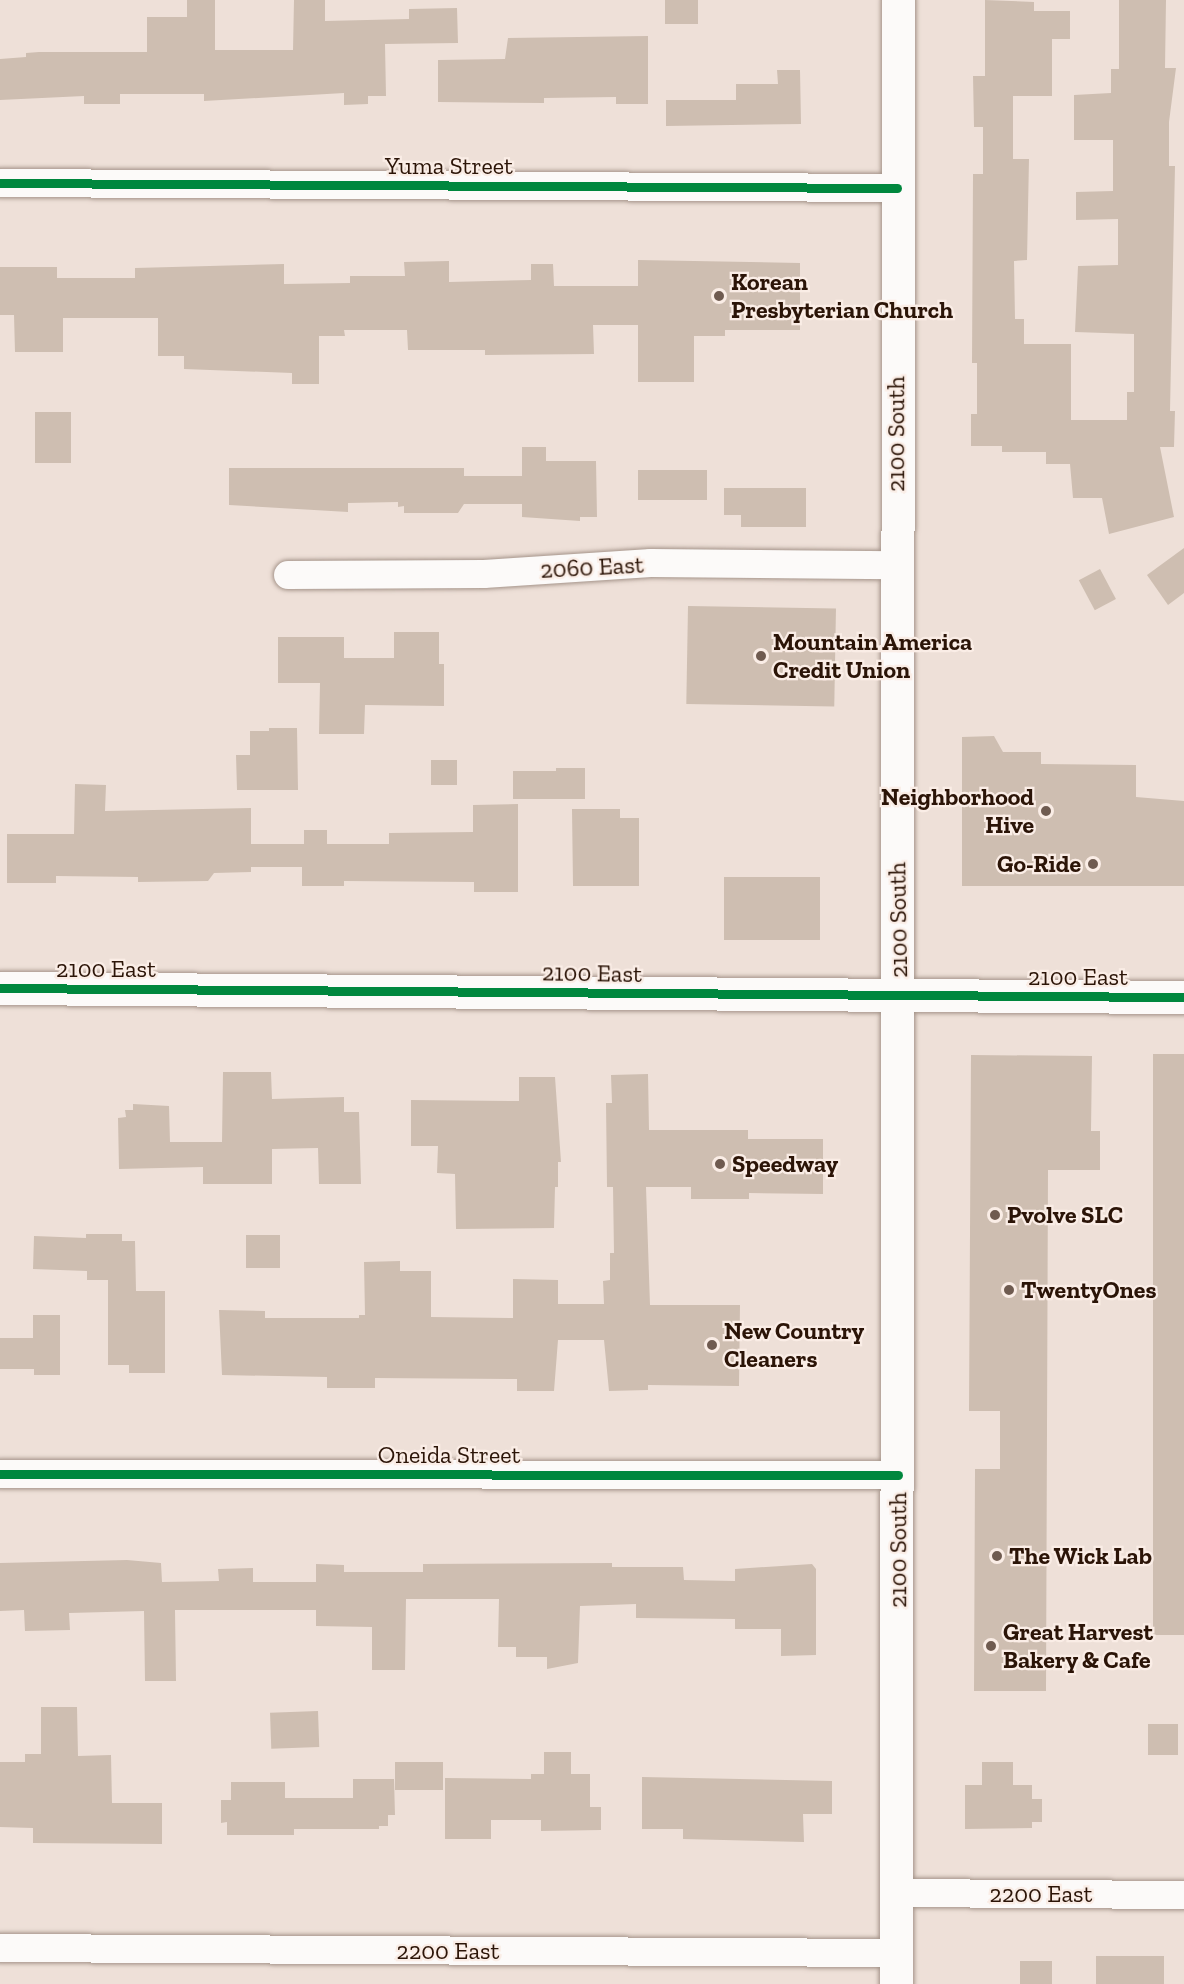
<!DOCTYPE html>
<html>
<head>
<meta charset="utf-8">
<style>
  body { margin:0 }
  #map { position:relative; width:1184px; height:1984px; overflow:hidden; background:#eee0d8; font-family:"Zilla Slab",serif }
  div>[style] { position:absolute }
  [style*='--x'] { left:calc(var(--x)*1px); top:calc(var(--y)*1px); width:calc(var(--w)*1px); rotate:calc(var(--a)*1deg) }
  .building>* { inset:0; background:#cebeb1; transform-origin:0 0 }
  .roads { filter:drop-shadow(0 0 2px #a5948a) drop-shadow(0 0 2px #a5948a) }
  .minor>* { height:28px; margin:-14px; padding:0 14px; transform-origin:14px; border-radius:14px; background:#fcfaf9 }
  .tertiary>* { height:33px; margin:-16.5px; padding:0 16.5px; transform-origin:16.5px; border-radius:16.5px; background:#fcfaf9 }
  .secondary>* { height:33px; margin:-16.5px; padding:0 16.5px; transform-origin:16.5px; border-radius:16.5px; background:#fcfaf9 }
  .cycleway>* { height:9px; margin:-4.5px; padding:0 4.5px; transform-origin:4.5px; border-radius:4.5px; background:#00873e }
  .dots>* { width:16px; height:16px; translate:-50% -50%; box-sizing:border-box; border:3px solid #faede6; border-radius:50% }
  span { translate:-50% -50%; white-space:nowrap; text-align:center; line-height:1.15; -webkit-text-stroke:4.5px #faede6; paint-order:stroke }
  .street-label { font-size:24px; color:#2b1407 }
  .poi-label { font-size:24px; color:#2b1407; font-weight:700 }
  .left { translate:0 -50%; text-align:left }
  .right { translate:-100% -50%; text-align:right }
</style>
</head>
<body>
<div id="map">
  <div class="building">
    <div style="clip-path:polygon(187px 0,215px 0,215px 50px,293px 50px,294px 0,325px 0,325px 21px,409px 19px,409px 9px,457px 8px,458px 43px,385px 44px,386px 96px,368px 96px,368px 104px,344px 105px,344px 93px,204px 101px,204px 94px,120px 94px,120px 104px,84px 104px,84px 96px,0 100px,0 59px,26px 57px,26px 53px,39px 52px,147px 52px,147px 17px,187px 17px)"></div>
    <div style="left:665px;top:0;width:33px;height:24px"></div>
    <div style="clip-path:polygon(985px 0,1034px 2px,1034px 11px,1070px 11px,1070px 39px,1052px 39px,1052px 96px,1013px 96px,1013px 159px,1029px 159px,1027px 260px,1014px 261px,1015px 319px,1024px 319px,1024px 344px,1071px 344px,1071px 420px,1127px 420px,1127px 392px,1134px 392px,1134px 334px,1075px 332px,1078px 266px,1118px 265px,1118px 219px,1076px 220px,1076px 192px,1113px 191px,1113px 140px,1074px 140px,1074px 95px,1111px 93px,1111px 69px,1119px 69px,1119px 0,1166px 0,1165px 68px,1176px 68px,1169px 122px,1169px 166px,1175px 166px,1170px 411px,1175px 411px,1174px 447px,1160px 447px,1174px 517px,1109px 534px,1102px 498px,1073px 498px,1070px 464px,1046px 464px,1046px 452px,1002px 452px,1002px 446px,971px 446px,971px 414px,977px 414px,977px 363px,972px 363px,973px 174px,983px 174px,983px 127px,974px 127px,973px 76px,985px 76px)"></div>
    <div style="clip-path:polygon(648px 36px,648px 104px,616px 104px,616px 97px,544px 98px,544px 103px,438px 102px,438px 60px,505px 59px,508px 38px)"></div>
    <div style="clip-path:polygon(777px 70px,800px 70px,801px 124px,666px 126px,666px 100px,736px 100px,736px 84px,778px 84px)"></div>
    <div style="clip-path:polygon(638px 260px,800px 263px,800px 330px,725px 330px,725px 336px,694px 336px,694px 382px,638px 382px,638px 325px,593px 325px,594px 354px,485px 355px,485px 350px,408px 350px,407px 330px,344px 330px,345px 336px,319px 336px,319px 384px,292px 384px,292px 373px,184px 369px,184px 356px,158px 356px,158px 318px,63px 318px,63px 352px,15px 352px,14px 315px,0 315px,0 267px,57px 267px,57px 278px,135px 278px,135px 268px,284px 264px,284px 284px,350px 283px,350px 276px,405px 276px,404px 262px,449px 261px,449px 282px,531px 280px,531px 264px,553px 264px,554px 286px,638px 286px)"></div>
    <div style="left:35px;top:412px;width:36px;height:51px"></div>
    <div style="clip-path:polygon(522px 447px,546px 447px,546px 461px,596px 461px,597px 517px,580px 517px,580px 521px,522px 517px,522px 504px,464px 504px,458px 513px,404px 513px,404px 506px,398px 507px,398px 502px,348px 503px,348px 512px,229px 505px,229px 468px,464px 468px,464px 476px,522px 476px)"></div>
    <div style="left:638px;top:470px;width:69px;height:30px"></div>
    <div style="clip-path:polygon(724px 488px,806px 488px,806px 527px,741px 527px,741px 515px,724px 515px)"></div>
    <div style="clip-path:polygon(1184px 548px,1184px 593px,1168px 605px,1147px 575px)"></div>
    <div style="left:1100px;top:569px;width:34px;height:24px;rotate:62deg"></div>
    <div style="left:688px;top:606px;width:148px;height:98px;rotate:1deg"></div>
    <div style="clip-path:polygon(394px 632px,439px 632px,439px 664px,444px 664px,444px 706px,365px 705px,364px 734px,319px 734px,320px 683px,278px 683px,278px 637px,344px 637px,344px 658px,394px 658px)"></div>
    <div style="clip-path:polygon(269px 728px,297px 728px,298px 790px,237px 790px,236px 755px,250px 755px,250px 731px,269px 731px)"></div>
    <div style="clip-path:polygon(994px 736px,1003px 752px,1041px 752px,1041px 764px,1136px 765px,1136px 797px,1184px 801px,1184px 886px,962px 886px,962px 737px)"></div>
    <div style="left:431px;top:760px;width:26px;height:25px"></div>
    <div style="clip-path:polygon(556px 768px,585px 768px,585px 799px,513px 799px,513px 771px,556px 771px)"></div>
    <div style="clip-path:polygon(75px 784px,106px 785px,105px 811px,251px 808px,251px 844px,304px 844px,304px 830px,327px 830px,327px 844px,389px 844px,389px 833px,473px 832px,473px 805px,518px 804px,518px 892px,474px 892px,474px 882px,344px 881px,344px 886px,302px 886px,302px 867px,251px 867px,251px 872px,214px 873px,208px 881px,138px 882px,138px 877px,56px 876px,56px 883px,7px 883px,7px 834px,74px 834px)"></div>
    <div style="clip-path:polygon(572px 809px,620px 809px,620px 818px,639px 818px,639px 886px,573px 886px)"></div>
    <div style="left:724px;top:877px;width:96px;height:63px"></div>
    <div style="left:1153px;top:1054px;width:31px;height:581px"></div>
    <div style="clip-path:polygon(971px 1055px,1092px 1056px,1091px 1131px,1100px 1131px,1100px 1170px,1048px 1170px,1046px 1691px,974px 1691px,975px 1469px,1000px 1469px,1000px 1411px,969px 1411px)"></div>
    <div style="clip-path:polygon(223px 1072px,271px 1072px,272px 1099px,344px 1097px,344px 1112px,359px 1112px,361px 1184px,319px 1184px,318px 1148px,272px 1149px,272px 1184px,203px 1184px,203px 1167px,119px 1169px,118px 1118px,126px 1117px,125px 1110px,133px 1110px,133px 1104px,169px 1106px,170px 1142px,222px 1142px)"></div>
    <div style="clip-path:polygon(648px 1074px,649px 1130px,748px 1130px,748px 1139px,823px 1139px,823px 1194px,749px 1193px,749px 1199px,691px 1199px,691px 1187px,646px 1187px,650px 1305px,740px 1305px,739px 1386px,648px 1385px,648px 1390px,609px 1391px,604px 1340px,558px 1340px,554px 1391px,517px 1391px,517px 1379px,375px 1378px,375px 1388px,327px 1388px,327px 1377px,222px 1375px,219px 1310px,265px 1311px,265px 1318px,359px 1318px,359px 1315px,365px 1315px,364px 1262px,400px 1261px,400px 1271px,431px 1271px,431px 1317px,513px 1318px,513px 1279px,558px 1280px,558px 1304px,604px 1304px,603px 1281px,610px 1280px,610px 1253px,614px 1253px,613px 1187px,607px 1187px,606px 1103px,612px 1103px,611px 1075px)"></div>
    <div style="clip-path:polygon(519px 1077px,555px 1077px,561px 1162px,558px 1162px,558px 1187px,555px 1187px,554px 1228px,456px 1229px,455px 1174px,437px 1173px,438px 1146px,411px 1146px,411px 1100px,519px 1101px)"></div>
    <div style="clip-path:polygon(86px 1234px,122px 1234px,122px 1241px,135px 1241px,136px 1291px,165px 1291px,165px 1373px,129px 1373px,129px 1365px,108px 1365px,108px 1280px,87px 1280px,87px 1271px,33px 1269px,34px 1236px,86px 1238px)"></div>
    <div style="left:246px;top:1235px;width:34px;height:33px"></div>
    <div style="clip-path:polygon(33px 1315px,60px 1315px,60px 1375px,34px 1375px,34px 1369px,0 1369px,0 1338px,33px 1338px)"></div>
    <div style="clip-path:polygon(127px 1560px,161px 1563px,162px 1582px,219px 1581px,218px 1569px,253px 1568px,253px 1582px,316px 1582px,316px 1564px,344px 1565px,344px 1572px,423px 1572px,423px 1564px,612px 1563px,612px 1567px,683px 1567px,684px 1580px,735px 1581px,735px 1569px,812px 1564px,816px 1569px,816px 1655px,781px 1656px,781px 1629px,735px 1629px,735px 1619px,636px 1618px,636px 1604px,580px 1606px,578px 1663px,547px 1669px,547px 1657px,516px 1657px,516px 1647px,498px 1647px,499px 1599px,406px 1599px,405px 1670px,372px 1670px,372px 1627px,316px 1626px,316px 1610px,175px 1610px,176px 1681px,145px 1681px,144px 1611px,69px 1613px,70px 1630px,25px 1631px,24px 1610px,0 1611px,0 1563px)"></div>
    <div style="clip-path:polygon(41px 1707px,77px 1707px,78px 1756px,111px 1755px,112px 1803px,162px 1803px,162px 1844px,33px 1843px,33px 1828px,0 1827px,0 1762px,25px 1762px,25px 1754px,41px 1754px)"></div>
    <div style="left:318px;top:1711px;width:36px;height:48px;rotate:88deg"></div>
    <div style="left:1148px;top:1724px;width:30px;height:31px"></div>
    <div style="clip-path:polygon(544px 1752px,571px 1752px,571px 1774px,590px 1774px,590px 1807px,601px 1807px,601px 1830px,541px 1831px,541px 1820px,491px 1820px,491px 1839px,445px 1839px,445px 1778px,531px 1779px,531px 1774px,544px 1774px)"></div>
    <div style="left:395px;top:1762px;width:48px;height:28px"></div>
    <div style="clip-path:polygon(982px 1762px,1013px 1762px,1013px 1785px,1032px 1785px,1032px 1799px,1042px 1799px,1042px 1822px,1032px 1822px,1032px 1828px,965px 1829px,965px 1785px,982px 1785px)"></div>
    <div style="clip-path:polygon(642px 1777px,832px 1781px,832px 1814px,803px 1814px,804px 1842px,683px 1839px,683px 1829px,642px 1829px)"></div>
    <div style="clip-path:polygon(353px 1779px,394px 1779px,395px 1815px,388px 1815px,388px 1826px,379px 1826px,379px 1829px,294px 1829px,294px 1835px,227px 1835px,227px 1822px,221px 1823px,221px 1800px,231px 1800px,231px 1782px,285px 1782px,285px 1798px,353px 1798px)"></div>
    <div style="left:1096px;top:1956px;width:68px;height:28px"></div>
    <div style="left:1020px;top:1961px;width:32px;height:23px"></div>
  </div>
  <div class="roads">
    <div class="minor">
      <div style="--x:0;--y:183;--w:897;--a:0.32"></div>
      <div style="--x:288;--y:575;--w:196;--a:-0.3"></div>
      <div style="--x:484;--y:574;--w:167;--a:-3.8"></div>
      <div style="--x:651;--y:563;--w:245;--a:0.5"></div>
      <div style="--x:0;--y:1474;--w:898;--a:0.06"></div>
      <div style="--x:897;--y:1893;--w:287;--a:0.4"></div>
      <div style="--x:0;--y:1948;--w:896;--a:0.32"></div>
    </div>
    <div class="tertiary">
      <div style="--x:0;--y:988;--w:1184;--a:0.44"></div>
    </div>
    <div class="secondary">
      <div style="--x:896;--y:1984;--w:1984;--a:-89.94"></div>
    </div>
  </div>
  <div class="cycleway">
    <div style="--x:0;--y:183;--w:897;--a:0.32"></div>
    <div style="--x:0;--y:988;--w:1184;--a:0.44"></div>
    <div style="--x:0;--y:1474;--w:898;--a:0.06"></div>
  </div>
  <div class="dots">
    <div style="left:719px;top:296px;background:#6f5b50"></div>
    <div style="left:761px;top:656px;background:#6f5b50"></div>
    <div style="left:1046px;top:811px;background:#6f5b50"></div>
    <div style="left:1093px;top:864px;background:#6f5b50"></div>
    <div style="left:720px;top:1164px;background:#6f5b50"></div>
    <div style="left:995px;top:1215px;background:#6f5b50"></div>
    <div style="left:1009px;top:1290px;background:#6f5b50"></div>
    <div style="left:712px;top:1345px;background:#6f5b50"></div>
    <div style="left:997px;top:1556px;background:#6f5b50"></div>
    <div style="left:991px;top:1646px;background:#6f5b50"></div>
  </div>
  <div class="street-label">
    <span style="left:449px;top:166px">Yuma Street</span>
    <span style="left:896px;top:434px;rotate:-90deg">2100 South</span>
    <span style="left:592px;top:567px;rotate:-3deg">2060 East</span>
    <span style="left:898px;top:920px;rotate:-91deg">2100 South</span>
    <span style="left:106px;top:969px">2100 East</span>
    <span style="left:592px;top:973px;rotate:1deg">2100 East</span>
    <span style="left:1078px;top:977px">2100 East</span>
    <span style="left:449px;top:1455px">Oneida Street</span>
    <span style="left:898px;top:1550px;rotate:-90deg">2100 South</span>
    <span style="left:1041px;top:1894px">2200 East</span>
    <span style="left:448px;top:1951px">2200 East</span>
  </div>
  <div class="poi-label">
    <span class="left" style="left:731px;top:296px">Korean<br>Presbyterian Church</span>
    <span class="left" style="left:773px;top:656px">Mountain America<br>Credit Union</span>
    <span class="right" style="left:1034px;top:811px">Neighborhood<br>Hive</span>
    <span class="right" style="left:1081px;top:864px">Go-Ride</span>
    <span class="left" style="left:732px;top:1164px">Speedway</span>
    <span class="left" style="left:1007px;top:1215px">Pvolve SLC</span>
    <span class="left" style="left:1021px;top:1290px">TwentyOnes</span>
    <span class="left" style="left:724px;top:1345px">New Country<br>Cleaners</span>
    <span class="left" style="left:1009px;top:1556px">The Wick Lab</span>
    <span class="left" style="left:1003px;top:1646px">Great Harvest<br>Bakery &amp; Cafe</span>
  </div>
</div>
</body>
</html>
